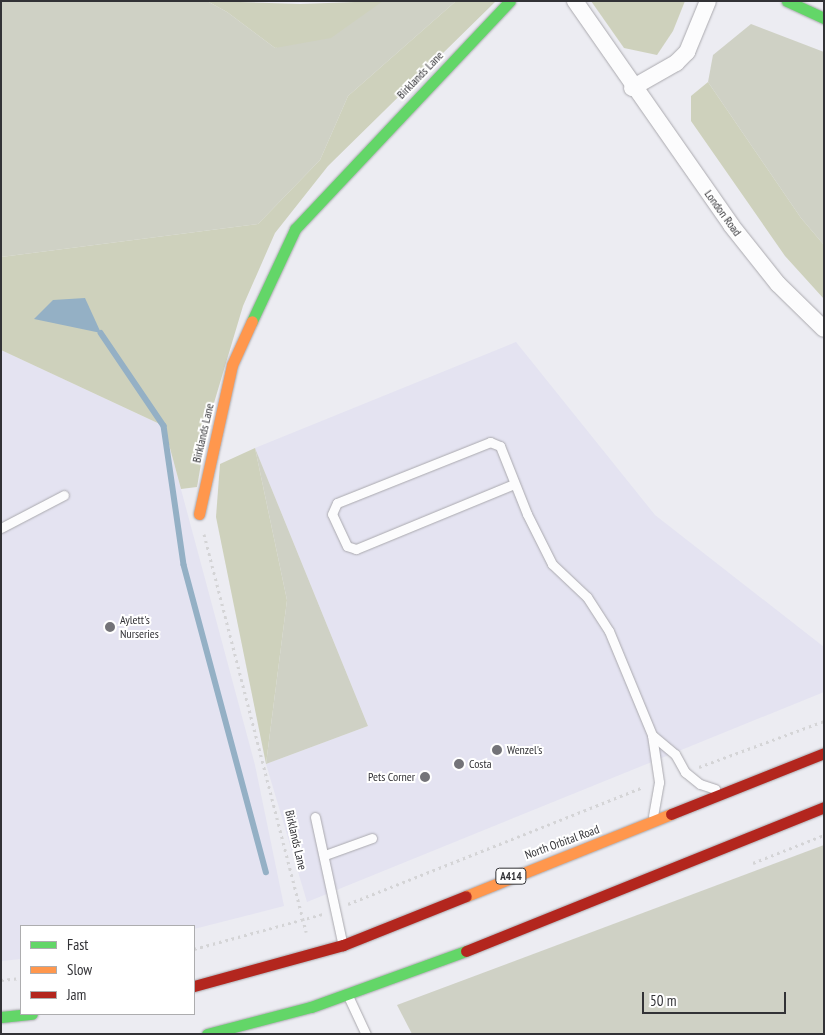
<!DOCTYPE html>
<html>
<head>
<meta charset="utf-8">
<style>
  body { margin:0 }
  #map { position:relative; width:825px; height:1035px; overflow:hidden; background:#ececf2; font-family:"PT Sans Narrow",sans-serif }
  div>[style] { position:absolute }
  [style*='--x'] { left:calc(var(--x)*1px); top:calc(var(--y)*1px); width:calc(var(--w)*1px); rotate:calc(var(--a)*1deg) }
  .built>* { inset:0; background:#e4e3f1 }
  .green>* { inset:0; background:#cfd1c5 }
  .forest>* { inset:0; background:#ced1bc }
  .water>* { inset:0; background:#94b0c5 }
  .stream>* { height:5.5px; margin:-2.75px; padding:0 2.75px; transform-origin:2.75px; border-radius:2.75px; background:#94b0c5 }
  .path>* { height:3px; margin-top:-1.5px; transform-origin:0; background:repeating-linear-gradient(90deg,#d4d4d6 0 2.5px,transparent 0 6.5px) }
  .roads { filter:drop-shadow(0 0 1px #aaa9ae) drop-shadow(0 0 1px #aaa9ae) }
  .lane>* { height:9px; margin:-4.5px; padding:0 4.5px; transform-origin:4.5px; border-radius:4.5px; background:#fcfcfd }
  .street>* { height:16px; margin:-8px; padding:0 8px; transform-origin:8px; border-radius:8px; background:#fcfcfd }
  .fast>* { height:11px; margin:-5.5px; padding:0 5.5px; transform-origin:5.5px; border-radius:5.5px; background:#63d668 }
  .slow>* { height:11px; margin:-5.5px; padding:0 5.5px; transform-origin:5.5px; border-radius:5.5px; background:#ff974d }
  .jam>* { height:11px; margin:-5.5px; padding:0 5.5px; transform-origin:5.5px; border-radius:5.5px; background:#b3261e }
  .dots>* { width:14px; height:14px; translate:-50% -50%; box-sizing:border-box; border:2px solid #fff; border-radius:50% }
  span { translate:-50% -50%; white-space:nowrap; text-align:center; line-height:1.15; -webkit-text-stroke:4px #fff; paint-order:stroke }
  .shield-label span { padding:1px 4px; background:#fff; border:1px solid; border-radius:4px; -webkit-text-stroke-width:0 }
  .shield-label { font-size:11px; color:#323236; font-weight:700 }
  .street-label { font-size:12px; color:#323236 }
  .poi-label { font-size:12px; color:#323236 }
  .left { translate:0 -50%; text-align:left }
  .right { translate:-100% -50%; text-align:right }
  .frame { position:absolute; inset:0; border:2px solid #323236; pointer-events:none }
  .legend { position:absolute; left:20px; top:925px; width:175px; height:90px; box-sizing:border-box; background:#fff; border:1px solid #adadaf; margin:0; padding:6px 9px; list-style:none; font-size:15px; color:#323236 }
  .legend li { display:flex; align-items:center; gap:10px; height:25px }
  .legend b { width:25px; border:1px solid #adadaf }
  .scale { position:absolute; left:642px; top:992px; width:144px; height:22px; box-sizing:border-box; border:2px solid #323236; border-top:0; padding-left:6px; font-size:15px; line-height:18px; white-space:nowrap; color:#323236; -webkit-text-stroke:4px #fff; paint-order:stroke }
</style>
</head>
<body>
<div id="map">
  <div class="built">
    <div style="clip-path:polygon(516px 342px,655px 515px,824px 647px,824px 692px,307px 902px,266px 764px,368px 726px,255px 448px)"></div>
    <div style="clip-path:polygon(1px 350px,164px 426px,255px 765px,284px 906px,194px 929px,194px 926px,21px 926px,21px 959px,1px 961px)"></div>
  </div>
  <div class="green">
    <div style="clip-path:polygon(1px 1px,207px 1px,227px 12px,275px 48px,383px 1px,456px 1px,348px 96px,320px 160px,258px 224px,1px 257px)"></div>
    <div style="clip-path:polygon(751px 24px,824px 52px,824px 245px,801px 218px,708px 82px,713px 55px)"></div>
    <div style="clip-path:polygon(255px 448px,368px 726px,266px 764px,287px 600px)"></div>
    <div style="clip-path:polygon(824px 845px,824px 1034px,412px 1034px,397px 1005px)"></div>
  </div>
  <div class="forest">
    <div style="clip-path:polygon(207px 1px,300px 4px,383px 1px,331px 38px,275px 48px,227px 12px)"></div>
    <div style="clip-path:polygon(456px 1px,496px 1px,328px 166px,275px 233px,243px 306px,208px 423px,197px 487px,181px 489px,164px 426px,1px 350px,1px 257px,258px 224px,320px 160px,348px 96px)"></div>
    <div style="clip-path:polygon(591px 1px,685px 1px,673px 31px,657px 55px,624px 48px)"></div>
    <div style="clip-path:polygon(708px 82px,801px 218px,824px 245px,824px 299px,785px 256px,691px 121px,691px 96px)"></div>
    <div style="clip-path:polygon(255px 448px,287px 600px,266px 764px,216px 517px,220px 464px)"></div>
  </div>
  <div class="water">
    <div style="clip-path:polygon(85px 298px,101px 333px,34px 319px,53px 300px)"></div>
  </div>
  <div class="stream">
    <div style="--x:101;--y:333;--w:112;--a:55.9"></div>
    <div style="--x:164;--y:426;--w:140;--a:81.8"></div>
    <div style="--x:184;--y:565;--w:318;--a:75"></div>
  </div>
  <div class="path">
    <div style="--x:204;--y:534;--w:411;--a:75.6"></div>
    <div style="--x:699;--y:767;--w:133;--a:-20.2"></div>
    <div style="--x:753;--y:863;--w:76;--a:-21.5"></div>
    <div style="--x:348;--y:904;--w:318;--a:-21.6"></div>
    <div style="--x:194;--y:949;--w:134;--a:-15.2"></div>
    <div style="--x:1;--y:980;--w:20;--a:-6"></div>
  </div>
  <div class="roads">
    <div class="lane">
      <div style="--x:514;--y:484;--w:171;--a:157.6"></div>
      <div style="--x:356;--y:549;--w:9;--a:-162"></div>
      <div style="--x:347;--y:546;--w:35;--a:-115"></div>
      <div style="--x:332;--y:514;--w:12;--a:-66"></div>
      <div style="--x:337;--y:503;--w:165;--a:-21.7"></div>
      <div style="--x:490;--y:442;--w:11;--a:22"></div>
      <div style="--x:500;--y:446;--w:73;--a:68.3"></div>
      <div style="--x:527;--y:514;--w:56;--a:63.4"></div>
      <div style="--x:552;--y:564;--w:48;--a:43.3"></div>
      <div style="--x:587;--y:597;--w:40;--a:57.1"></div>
      <div style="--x:609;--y:631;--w:113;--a:67.5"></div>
      <div style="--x:652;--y:735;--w:48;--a:81.5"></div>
      <div style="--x:659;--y:782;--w:34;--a:100"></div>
      <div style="--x:1;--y:528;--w:71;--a:-27.6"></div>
      <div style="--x:652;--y:735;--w:30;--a:40"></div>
      <div style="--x:675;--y:754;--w:21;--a:61"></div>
      <div style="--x:685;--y:772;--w:19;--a:39"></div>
      <div style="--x:700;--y:784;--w:16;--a:18"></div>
      <div style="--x:315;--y:817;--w:128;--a:77.8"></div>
      <div style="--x:325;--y:855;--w:50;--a:-19.9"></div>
      <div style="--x:349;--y:998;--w:40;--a:65"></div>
    </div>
    <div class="street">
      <div style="--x:575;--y:1;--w:273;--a:55.1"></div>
      <div style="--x:731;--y:225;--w:75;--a:51.5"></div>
      <div style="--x:778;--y:284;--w:64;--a:44.4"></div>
      <div style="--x:632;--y:88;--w:51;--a:-29.6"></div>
      <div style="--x:676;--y:63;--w:16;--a:-45"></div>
      <div style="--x:687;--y:52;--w:55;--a:-67.6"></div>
    </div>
    <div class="fast">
      <div style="--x:787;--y:1;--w:41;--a:24.7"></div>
      <div style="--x:252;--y:321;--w:102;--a:-64.9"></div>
      <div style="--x:295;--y:229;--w:313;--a:-46.7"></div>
      <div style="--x:1;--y:1017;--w:31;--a:-6"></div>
      <div style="--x:207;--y:1034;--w:107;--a:-14.6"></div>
      <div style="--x:311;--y:1007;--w:165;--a:-19.9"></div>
    </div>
    <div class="slow">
      <div style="--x:199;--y:514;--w:153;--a:-77.5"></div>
      <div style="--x:232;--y:365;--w:48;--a:-65.6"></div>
      <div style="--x:466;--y:896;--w:221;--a:-21.8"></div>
    </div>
    <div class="jam">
      <div style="--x:671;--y:814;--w:165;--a:-21.7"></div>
      <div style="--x:466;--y:951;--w:386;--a:-21.9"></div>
      <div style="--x:194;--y:986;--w:155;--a:-15.4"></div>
      <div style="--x:343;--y:945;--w:132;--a:-21.7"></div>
    </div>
  </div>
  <div class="dots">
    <div style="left:110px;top:627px;background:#737378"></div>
    <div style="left:497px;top:750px;background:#737378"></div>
    <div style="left:459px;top:764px;background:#737378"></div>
    <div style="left:425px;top:777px;background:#737378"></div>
  </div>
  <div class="shield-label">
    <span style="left:511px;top:876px">A414</span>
  </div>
  <div class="street-label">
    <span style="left:420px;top:75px;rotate:-46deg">Birklands Lane</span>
    <span style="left:723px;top:213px;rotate:54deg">London Road</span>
    <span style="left:203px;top:433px;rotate:-77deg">Birklands Lane</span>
    <span style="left:296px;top:840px;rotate:77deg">Birklands Lane</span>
    <span style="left:562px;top:842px;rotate:-20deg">North Orbital Road</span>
  </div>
  <div class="poi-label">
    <span class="left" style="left:120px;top:627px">Aylett's<br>Nurseries</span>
    <span class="left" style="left:507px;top:750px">Wenzel's</span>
    <span class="left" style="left:469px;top:764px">Costa</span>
    <span class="right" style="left:415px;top:777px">Pets Corner</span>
  </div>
  <div class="frame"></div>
  <ul class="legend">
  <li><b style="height:6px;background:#63d668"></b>Fast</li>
  <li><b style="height:6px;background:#ff974d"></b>Slow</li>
  <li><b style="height:6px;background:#b3261e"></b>Jam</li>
  </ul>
  <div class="scale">50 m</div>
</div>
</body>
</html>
